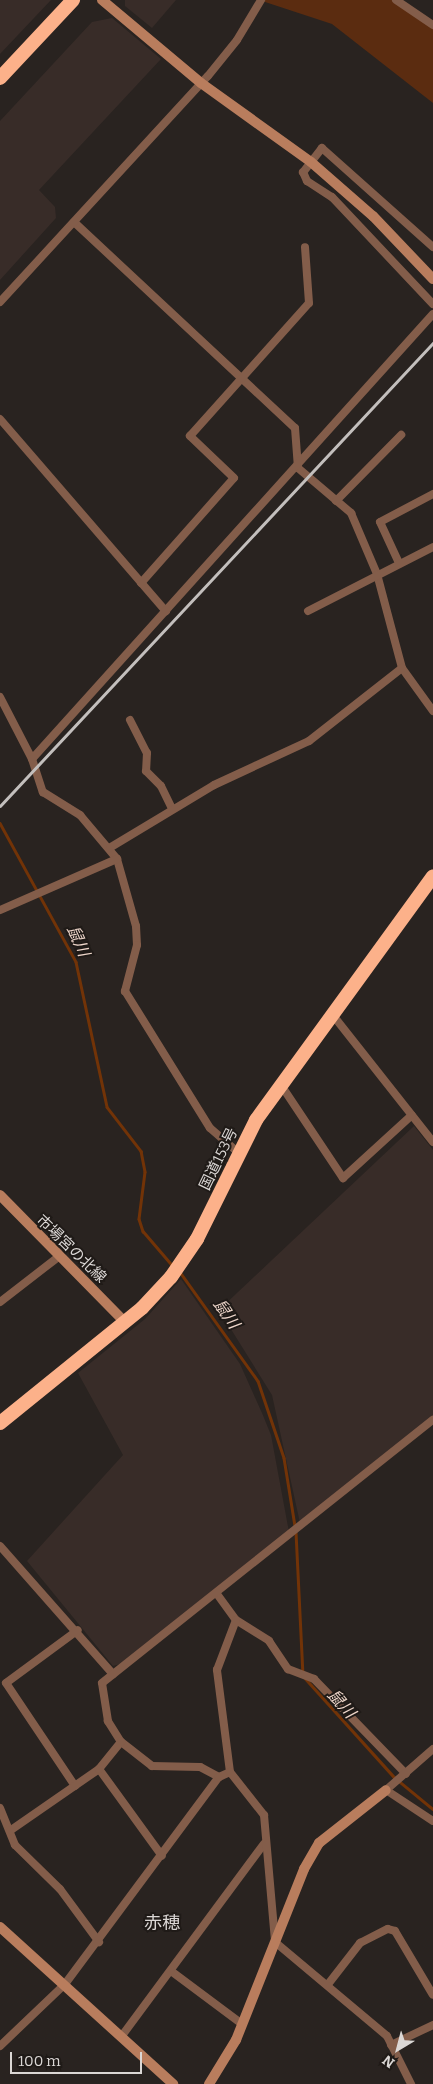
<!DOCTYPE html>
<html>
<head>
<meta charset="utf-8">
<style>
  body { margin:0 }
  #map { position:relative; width:433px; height:2084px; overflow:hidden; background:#292320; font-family:Bitter,"Noto Sans JP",serif }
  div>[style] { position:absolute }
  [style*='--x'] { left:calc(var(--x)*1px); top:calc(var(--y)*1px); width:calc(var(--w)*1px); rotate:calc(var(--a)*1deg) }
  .built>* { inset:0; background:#382c28 }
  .green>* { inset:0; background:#5b2c10 }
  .stream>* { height:2.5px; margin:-1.25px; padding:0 1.25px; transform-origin:1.25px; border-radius:1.25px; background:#723307 }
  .street>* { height:8px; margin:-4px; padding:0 4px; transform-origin:4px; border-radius:4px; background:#835d4a }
  .secondary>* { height:10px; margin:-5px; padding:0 5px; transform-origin:5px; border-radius:5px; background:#b97d5d }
  .highway>* { height:14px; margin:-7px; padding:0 7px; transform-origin:7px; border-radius:7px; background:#fcb18a }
  .rail>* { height:2.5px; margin:-1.25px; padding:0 1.25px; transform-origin:1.25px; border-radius:1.25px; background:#c3bfbd }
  span { translate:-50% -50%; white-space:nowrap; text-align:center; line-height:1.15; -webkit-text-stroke:4px #1f1a17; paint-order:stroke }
  .street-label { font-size:15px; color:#dbd7d5 }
  .water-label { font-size:16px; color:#f0d8cc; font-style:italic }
  .quarter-label { font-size:18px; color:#dbd7d5 }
  .north { position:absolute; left:373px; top:2024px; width:50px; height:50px; -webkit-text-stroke:4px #1f1a17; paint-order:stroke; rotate:217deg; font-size:14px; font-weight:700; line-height:20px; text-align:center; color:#dbd7d5 }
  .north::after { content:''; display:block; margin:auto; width:18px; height:22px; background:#dbd7d5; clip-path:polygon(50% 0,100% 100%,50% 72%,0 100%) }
  .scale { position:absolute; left:10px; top:2052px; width:132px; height:22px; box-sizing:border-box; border:2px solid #dbd7d5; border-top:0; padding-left:6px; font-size:15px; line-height:18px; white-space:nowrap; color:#dbd7d5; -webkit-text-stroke:4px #1f1a17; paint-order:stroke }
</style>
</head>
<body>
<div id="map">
  <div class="built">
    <div style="clip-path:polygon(0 0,51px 0,0 54px)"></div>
    <div style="clip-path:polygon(125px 0,176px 0,152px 28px,125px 6px)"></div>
    <div style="clip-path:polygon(112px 18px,161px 59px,39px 190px,55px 207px,56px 218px,0 280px,0 121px,92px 22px)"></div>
    <div style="clip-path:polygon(414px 1126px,433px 1150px,433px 1416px,300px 1523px,272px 1395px,219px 1310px)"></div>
    <div style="clip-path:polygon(181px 1279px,240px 1364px,262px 1413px,271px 1435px,289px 1532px,124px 1663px,113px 1666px,27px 1561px,123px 1455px,78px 1373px,145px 1319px)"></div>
  </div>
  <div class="green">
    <div style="clip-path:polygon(259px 0,400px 0,433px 26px,433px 103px,332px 24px)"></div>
  </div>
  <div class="stream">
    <div style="--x:0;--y:823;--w:158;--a:61.3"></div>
    <div style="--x:76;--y:962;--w:148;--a:77.9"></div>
    <div style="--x:107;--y:1107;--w:56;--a:52.3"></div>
    <div style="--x:141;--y:1151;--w:21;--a:79"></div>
    <div style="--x:145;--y:1172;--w:47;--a:97.3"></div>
    <div style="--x:139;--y:1219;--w:13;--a:72"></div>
    <div style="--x:143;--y:1231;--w:45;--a:49.5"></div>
    <div style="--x:180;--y:1272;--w:134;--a:54.4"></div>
    <div style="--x:258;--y:1381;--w:81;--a:71.3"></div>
    <div style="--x:284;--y:1458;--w:69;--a:80.8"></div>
    <div style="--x:296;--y:1532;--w:141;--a:87.2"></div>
    <div style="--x:305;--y:1678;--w:133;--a:48"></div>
    <div style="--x:394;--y:1777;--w:50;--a:39.4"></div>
  </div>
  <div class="street">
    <div style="--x:396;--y:0;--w:45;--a:34"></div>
    <div style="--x:74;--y:222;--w:302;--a:43"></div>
    <div style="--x:295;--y:428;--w:40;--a:85.7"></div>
    <div style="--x:298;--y:468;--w:70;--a:40.3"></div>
    <div style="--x:351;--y:513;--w:66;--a:66.9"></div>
    <div style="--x:377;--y:574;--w:97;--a:75.1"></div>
    <div style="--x:402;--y:668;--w:53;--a:54.2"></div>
    <div style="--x:433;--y:247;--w:149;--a:-138.3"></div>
    <div style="--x:322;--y:148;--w:31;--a:128"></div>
    <div style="--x:303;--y:172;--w:10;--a:66"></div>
    <div style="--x:307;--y:181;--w:30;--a:33"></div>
    <div style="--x:332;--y:197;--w:147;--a:46.7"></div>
    <div style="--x:0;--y:302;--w:307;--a:-47.4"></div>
    <div style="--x:208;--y:76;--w:46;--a:-51.1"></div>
    <div style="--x:237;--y:40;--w:47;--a:-59"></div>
    <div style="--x:0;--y:419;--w:254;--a:49.2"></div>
    <div style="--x:336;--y:501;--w:93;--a:-45.4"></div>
    <div style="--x:399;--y:563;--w:45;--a:-114.9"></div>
    <div style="--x:380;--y:522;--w:60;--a:-27.8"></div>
    <div style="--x:141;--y:583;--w:140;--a:-48.5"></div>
    <div style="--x:234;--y:478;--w:61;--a:-136.3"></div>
    <div style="--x:190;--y:436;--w:178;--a:-48.2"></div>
    <div style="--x:309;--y:303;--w:56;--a:-94.1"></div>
    <div style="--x:308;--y:611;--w:140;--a:-27.1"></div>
    <div style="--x:0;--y:697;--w:70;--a:62.7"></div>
    <div style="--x:32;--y:759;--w:35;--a:72"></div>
    <div style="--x:43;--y:792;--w:44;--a:31.9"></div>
    <div style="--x:80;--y:815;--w:57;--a:49.9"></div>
    <div style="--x:117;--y:859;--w:70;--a:74.2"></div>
    <div style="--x:136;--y:926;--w:19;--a:87"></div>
    <div style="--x:137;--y:945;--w:48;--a:104.6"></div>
    <div style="--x:125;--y:991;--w:161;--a:58.2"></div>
    <div style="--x:210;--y:1128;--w:37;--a:41"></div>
    <div style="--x:130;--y:720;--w:37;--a:63"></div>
    <div style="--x:147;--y:753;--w:18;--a:93"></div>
    <div style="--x:146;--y:771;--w:21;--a:45"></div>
    <div style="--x:161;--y:786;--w:25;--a:64"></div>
    <div style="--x:32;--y:759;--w:599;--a:-47.98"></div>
    <div style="--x:111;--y:847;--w:120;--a:-31"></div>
    <div style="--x:214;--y:785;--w:105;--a:-24.9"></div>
    <div style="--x:309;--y:741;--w:118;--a:-38.1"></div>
    <div style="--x:0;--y:910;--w:128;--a:-23.6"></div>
    <div style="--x:332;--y:1014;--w:163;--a:51.7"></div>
    <div style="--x:281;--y:1085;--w:112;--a:56.3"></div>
    <div style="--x:343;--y:1178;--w:93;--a:-42.4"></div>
    <div style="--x:0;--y:1302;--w:72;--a:-37.7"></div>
    <div style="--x:0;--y:1546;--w:171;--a:48.6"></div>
    <div style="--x:217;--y:1594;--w:32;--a:54"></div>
    <div style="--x:236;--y:1620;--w:39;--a:32"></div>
    <div style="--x:269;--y:1641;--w:34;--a:56"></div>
    <div style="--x:288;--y:1669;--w:28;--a:21"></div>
    <div style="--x:314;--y:1679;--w:132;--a:45.9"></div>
    <div style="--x:433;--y:1749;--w:62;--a:138.9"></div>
    <div style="--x:386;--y:1790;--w:56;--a:33.4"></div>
    <div style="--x:99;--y:1769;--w:107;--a:54.1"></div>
    <div style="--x:230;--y:1772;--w:103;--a:-97.3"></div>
    <div style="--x:217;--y:1670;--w:53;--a:-69.2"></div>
    <div style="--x:219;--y:1777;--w:21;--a:-152"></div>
    <div style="--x:200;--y:1767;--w:48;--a:-178.8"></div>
    <div style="--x:152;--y:1766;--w:39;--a:-142"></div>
    <div style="--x:121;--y:1742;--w:25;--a:-122"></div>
    <div style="--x:108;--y:1721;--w:38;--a:-99"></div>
    <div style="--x:102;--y:1683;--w:423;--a:-38.5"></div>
    <div style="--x:75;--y:1786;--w:124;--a:-123.8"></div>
    <div style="--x:6;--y:1683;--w:89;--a:-36.4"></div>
    <div style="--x:0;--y:1808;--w:40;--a:68"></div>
    <div style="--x:15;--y:1845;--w:63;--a:44.4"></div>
    <div style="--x:60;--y:1889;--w:66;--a:53.7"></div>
    <div style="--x:11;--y:1830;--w:107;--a:-34.7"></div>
    <div style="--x:99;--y:1769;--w:35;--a:-51"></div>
    <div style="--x:171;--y:1971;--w:89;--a:36.7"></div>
    <div style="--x:329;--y:1983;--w:51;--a:-52.2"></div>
    <div style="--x:360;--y:1943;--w:31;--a:-27"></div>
    <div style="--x:388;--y:1929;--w:7;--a:16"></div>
    <div style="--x:395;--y:1931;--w:74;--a:59.3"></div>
    <div style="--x:121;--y:2037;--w:240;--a:-53.5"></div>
    <div style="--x:391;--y:2045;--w:47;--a:-25.5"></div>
    <div style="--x:0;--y:2046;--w:90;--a:-43.6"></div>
    <div style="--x:65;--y:1984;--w:258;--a:-53.4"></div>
    <div style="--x:219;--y:1777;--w:12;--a:-24"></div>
    <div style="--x:230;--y:1772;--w:55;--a:51.7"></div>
    <div style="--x:264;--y:1815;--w:127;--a:85"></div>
    <div style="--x:275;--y:1942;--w:146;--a:40"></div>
    <div style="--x:387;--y:2036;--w:54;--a:63.4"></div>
  </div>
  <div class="secondary">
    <div style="--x:102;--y:0;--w:129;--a:40"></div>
    <div style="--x:201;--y:83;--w:135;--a:35.7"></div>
    <div style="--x:311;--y:162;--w:82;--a:41.1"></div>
    <div style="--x:373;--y:216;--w:87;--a:46.4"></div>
    <div style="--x:0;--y:1195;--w:178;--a:45.5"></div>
    <div style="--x:0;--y:1927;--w:234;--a:42.2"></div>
    <div style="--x:209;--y:2084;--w:52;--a:-58.5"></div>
    <div style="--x:236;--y:2040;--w:184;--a:-68.3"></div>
    <div style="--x:304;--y:1869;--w:30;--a:-60"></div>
    <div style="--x:319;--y:1843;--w:85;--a:-38.3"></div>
  </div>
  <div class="highway">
    <div style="--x:0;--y:78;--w:107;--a:-46.9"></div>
    <div style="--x:0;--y:1423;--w:183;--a:-39"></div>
    <div style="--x:142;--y:1308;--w:42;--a:-46.9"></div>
    <div style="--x:171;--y:1277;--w:46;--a:-55.6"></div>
    <div style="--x:197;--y:1239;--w:133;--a:-63.6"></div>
    <div style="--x:256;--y:1120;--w:301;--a:-54"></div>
  </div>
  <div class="rail">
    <div style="--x:0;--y:806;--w:634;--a:-46.92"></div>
  </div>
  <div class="street-label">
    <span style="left:219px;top:1159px;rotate:-64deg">国道153号</span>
    <span style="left:71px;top:1249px;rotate:44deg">市場宮の北線</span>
  </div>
  <div class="water-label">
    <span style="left:78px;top:941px;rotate:66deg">鼠川</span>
    <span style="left:226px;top:1314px;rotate:55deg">鼠川</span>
    <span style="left:341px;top:1704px;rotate:48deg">鼠川</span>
  </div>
  <div class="quarter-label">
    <span style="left:162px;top:1923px">赤穂</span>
  </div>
  <div class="north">N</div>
  <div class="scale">100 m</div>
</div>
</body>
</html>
